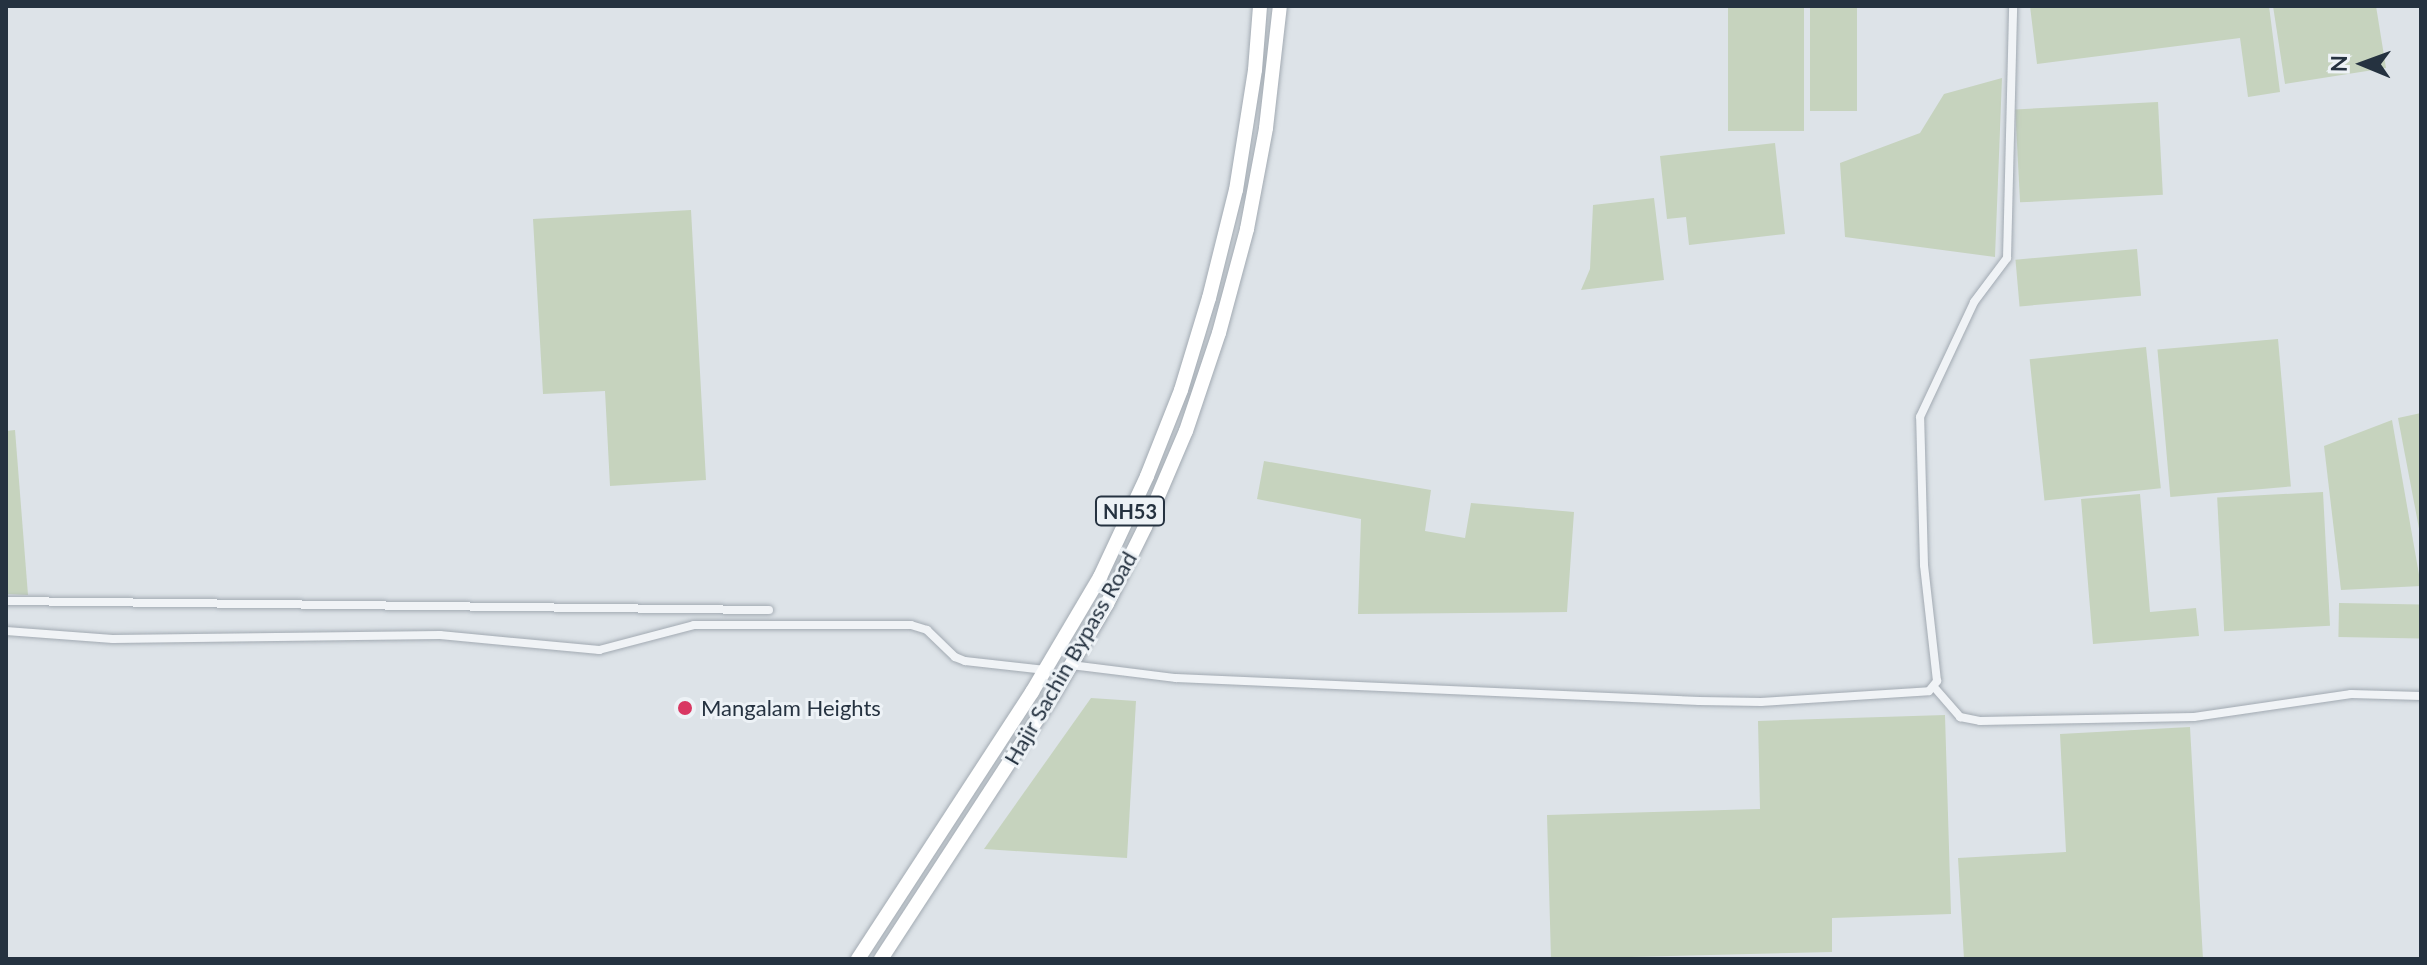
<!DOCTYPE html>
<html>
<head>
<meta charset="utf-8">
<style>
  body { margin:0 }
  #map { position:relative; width:2427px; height:965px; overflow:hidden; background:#dde3e8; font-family:Lato,sans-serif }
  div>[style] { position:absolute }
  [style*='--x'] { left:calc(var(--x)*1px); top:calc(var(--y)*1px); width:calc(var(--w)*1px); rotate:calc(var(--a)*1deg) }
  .green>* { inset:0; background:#c6d3be; transform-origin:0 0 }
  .roads { filter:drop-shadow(0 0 2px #a2aab2) drop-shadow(0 0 2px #a2aab2) }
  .minor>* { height:8px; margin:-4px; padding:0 4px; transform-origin:4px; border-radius:4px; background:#f0f3f6 }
  .trunk>* { height:14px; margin:-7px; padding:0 7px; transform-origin:7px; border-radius:7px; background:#fff }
  .dots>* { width:22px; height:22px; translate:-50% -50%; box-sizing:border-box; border:4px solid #edf2f6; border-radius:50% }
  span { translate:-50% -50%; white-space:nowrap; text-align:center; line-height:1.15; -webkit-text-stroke:6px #edf2f6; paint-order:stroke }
  .shield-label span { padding:2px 6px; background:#edf2f6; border:2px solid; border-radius:6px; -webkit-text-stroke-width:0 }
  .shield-label { font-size:20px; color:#253240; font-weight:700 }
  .street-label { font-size:22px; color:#253240 }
  .poi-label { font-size:22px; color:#253240 }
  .left { translate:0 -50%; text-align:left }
  .frame { position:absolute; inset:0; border:8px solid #253240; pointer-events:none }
  .north { position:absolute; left:2323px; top:24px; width:80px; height:80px; -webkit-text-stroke:6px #edf2f6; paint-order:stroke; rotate:271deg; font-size:22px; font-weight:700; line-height:32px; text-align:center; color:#253240 }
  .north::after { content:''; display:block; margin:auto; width:28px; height:36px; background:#253240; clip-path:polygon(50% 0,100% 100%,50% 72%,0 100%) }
</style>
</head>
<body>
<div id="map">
  <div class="green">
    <div style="left:1728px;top:6px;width:76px;height:125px"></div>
    <div style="left:1810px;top:6px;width:47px;height:105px"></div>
    <div style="clip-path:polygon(2030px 6px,2269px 6px,2280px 92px,2248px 97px,2240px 38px,2037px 64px)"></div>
    <div style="clip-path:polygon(2273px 6px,2376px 6px,2386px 68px,2285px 84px)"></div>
    <div style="clip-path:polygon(2002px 78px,1995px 257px,1845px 237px,1840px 163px,1920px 133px,1944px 94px)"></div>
    <div style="left:2158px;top:102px;width:93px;height:143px;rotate:87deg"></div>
    <div style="clip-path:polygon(1775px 143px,1785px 234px,1689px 245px,1686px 217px,1667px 219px,1660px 156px)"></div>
    <div style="clip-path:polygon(1654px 198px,1664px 280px,1581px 290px,1590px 269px,1593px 205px)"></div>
    <div style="clip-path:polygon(691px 210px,706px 480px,610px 486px,605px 391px,543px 394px,533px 219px)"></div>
    <div style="left:2137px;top:249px;width:47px;height:122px;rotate:85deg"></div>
    <div style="left:2278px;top:339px;width:148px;height:121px;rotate:85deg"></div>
    <div style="left:2146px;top:347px;width:142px;height:117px;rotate:84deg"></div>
    <div style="clip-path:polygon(2421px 413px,2421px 539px,2398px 418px)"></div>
    <div style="clip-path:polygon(2392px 420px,2421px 586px,2341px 590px,2324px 446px)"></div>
    <div style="clip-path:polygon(15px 430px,28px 595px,6px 594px,6px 431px)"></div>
    <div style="clip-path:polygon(1264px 461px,1431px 490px,1425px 531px,1465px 538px,1471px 503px,1574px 512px,1567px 612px,1358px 614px,1361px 519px,1257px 499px)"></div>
    <div style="left:2323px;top:492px;width:134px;height:106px;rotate:87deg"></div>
    <div style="clip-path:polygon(2140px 494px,2150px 612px,2196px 608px,2199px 636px,2093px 644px,2081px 499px)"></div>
    <div style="left:2339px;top:603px;width:82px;height:34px;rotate:1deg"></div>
    <div style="clip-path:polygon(1091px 698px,1136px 701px,1127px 858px,984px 849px)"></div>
    <div style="clip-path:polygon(1945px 715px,1951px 914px,1832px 918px,1832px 952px,1551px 959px,1547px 815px,1760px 809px,1758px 721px)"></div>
    <div style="clip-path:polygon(2190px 727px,2203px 959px,1964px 959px,1958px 858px,2066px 852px,2060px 734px)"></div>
  </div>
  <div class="roads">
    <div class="minor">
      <div style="--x:6;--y:601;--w:763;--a:0.68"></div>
      <div style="--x:6;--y:631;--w:107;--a:4.3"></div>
      <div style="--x:113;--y:639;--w:327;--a:-0.7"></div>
      <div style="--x:440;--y:635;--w:160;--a:5.4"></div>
      <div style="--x:599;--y:650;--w:98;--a:-14.7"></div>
      <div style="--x:694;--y:625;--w:217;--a:0"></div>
      <div style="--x:911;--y:625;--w:17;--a:17"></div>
      <div style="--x:927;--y:630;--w:39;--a:44"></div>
      <div style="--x:955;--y:657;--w:11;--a:22"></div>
      <div style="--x:965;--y:661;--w:81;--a:6.4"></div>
      <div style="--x:1071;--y:665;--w:106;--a:7.1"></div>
      <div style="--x:1176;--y:678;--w:524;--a:2.52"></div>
      <div style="--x:1699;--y:701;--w:62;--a:0.9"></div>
      <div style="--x:1761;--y:702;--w:168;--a:-3.7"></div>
      <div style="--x:1929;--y:691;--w:13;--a:-51"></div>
      <div style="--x:1937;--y:681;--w:117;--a:-96.4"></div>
      <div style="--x:1924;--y:565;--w:148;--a:-91.5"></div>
      <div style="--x:1920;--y:417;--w:127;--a:-64.8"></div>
      <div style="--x:1974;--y:302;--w:55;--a:-53.1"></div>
      <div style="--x:2007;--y:258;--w:252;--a:-88.6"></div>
      <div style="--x:1934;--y:687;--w:40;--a:49"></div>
      <div style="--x:1960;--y:717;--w:20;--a:11"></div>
      <div style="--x:1980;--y:721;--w:214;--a:-1.1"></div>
      <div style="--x:2194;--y:717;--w:159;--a:-8.3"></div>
      <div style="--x:2351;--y:694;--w:70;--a:1.6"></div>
    </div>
    <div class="trunk">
      <div style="--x:858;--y:959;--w:319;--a:-56.9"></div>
      <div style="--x:1032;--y:692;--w:134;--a:-59.4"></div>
      <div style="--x:1100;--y:577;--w:111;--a:-65"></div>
      <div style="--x:1147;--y:476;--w:92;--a:-68.4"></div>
      <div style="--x:1181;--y:390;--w:96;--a:-73.1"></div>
      <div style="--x:1209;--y:298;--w:111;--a:-76"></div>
      <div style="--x:1236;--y:190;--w:121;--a:-81"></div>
      <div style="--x:1255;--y:70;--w:64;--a:-85.5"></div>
      <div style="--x:881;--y:959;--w:313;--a:-56.9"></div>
      <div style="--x:1052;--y:697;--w:108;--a:-59.4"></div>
      <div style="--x:1107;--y:604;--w:86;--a:-63.7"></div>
      <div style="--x:1145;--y:527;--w:104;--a:-66.9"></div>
      <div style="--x:1186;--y:431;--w:103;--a:-71.4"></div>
      <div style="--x:1219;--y:333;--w:108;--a:-74.9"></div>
      <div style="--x:1247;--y:229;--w:103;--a:-79.3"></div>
      <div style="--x:1266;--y:128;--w:123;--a:-83.5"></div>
    </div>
  </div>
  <div class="dots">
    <div style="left:685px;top:708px;background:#d93762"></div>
  </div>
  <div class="shield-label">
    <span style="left:1130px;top:511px">NH53</span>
  </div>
  <div class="street-label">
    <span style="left:1070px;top:658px;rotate:-60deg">Hajir Sachin Bypass Road</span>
  </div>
  <div class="poi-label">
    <span class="left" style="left:701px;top:708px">Mangalam Heights</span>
  </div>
  <div class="frame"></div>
  <div class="north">N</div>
</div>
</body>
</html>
